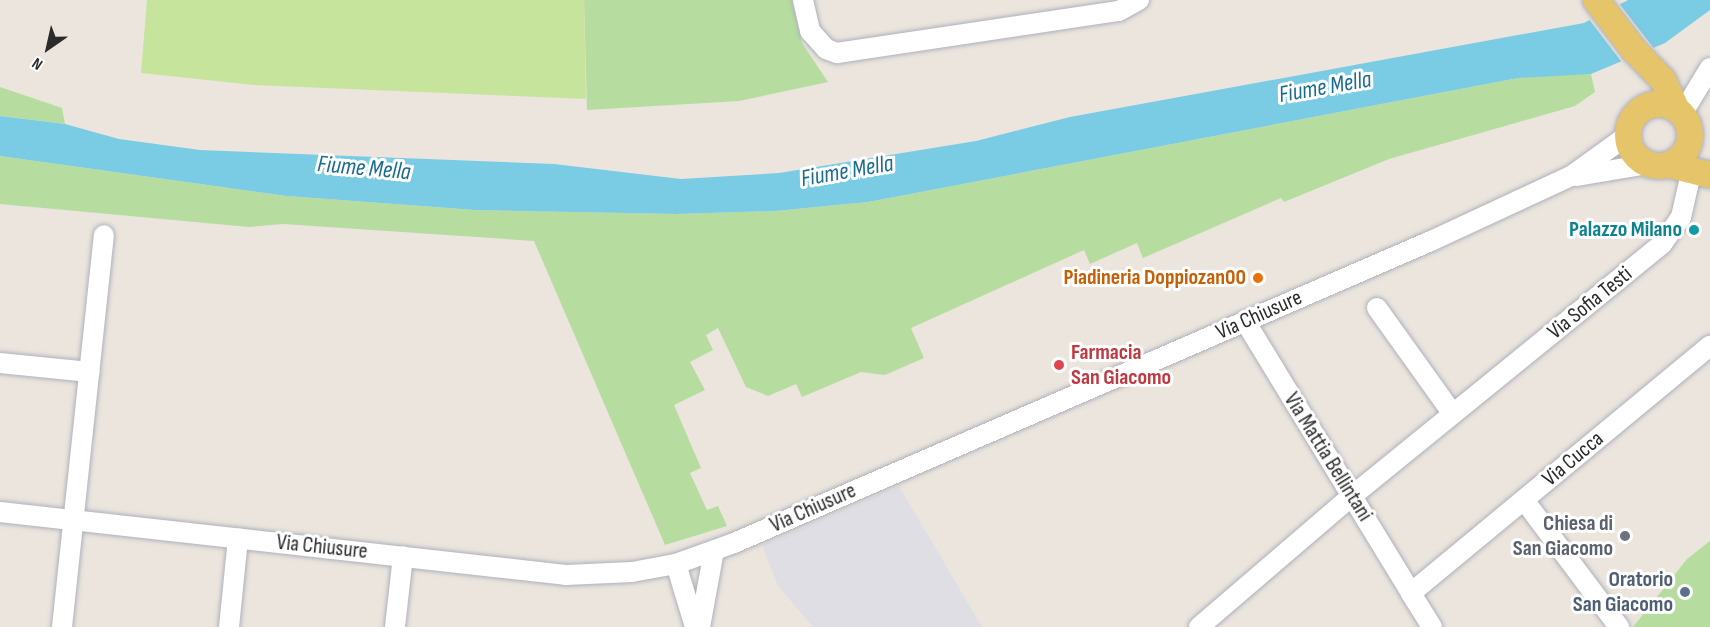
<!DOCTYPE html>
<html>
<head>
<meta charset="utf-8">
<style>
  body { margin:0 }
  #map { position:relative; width:1710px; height:627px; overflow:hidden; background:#ebe5de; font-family:"Sofia Sans Condensed",sans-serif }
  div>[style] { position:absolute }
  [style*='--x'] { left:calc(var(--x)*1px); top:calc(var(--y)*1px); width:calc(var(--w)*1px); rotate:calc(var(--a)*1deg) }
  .industrial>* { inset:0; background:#e0dee5 }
  .green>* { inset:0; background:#b6dd9f }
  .pitch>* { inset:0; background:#c7e49c }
  .water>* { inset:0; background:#7acbe4 }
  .pier>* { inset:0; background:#ebe5de }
  .roads { filter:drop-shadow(0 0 2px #afb1ba) drop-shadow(0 0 2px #afb1ba) }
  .minor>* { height:20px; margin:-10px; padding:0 10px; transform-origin:10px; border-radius:10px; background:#fff }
  .major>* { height:26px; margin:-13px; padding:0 13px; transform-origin:13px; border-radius:13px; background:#e5c46a }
  .major>.ring { margin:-13px; padding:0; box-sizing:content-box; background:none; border:26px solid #e5c46a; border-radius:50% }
  .dots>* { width:16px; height:16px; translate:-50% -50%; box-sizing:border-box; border:3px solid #fff; border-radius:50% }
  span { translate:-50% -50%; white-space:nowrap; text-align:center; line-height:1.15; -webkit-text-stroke:6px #fff; paint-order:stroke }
  .culture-label { font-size:22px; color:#0d838f; font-weight:700 }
  .right { translate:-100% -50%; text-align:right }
  .food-label { font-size:22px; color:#c56008; font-weight:700 }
  .street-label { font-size:22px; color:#2b2b2b }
  .health-label { font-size:22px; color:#be3a42; font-weight:700 }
  .left { translate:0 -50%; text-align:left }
  .worship-label { font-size:22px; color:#5b616d; font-weight:700 }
  .service-label { font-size:22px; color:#4e5e75; font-weight:700 }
  .water-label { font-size:24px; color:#196b91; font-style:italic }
  .north { position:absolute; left:18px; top:18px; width:60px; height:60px; -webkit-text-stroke:4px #fff; paint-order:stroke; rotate:214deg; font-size:16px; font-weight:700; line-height:24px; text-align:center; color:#2b2b2b }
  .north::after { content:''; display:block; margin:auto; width:21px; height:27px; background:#2b2b2b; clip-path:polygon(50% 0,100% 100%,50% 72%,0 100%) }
</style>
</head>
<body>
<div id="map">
  <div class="industrial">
    <div style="clip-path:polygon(899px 486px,982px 627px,813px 627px,778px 586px,762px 545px)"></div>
  </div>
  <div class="green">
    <div style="clip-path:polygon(584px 0,792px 0,802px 43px,828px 82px,739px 101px,587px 110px)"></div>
    <div style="clip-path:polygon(1558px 73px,1591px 74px,1595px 92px,1575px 106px,1389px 159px,1284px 202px,1281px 198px,1143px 258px,1137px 243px,1090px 264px,1084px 250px,911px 328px,924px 358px,885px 375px,861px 372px,802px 397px,796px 384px,768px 396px,746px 387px,718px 328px,706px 335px,713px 350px,690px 362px,705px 390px,674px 405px,701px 468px,690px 473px,707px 510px,718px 506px,727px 526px,665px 545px,534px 241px,283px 224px,249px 227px,0 204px,0 156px,287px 196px,475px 210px,676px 214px,775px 211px,868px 202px,1518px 78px)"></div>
    <div style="clip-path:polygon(0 87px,62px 108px,65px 124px,0 116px)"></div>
    <div style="clip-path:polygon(1710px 541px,1710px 627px,1633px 627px,1687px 559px)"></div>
  </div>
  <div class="pitch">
    <div style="clip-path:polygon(147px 0,584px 0,586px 99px,254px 85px,141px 73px)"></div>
  </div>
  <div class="water">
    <div style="clip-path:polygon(1628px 0,1710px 0,1710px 10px,1665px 43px,1591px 74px,1518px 78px,868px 202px,775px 211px,676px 214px,475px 210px,287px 196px,0 156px,0 116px,65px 124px,119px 139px,200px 150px,554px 164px,681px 179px,779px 173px,976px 141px,1070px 117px,1584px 23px)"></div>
  </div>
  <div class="pier">
    <div style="clip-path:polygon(1618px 2px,1655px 50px,1624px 65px,1588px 18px)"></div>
  </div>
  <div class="roads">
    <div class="minor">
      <div style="--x:803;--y:0;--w:32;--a:77"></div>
      <div style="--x:810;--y:31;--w:24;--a:48"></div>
      <div style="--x:826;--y:49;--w:12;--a:20"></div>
      <div style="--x:837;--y:53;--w:285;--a:-8.5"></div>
      <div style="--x:1119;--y:11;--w:23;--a:-29"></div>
      <div style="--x:1682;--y:114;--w:54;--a:-58.7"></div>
      <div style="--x:1577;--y:176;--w:72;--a:-9.6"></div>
      <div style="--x:1377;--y:308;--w:130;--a:54.4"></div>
      <div style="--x:1245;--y:321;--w:319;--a:58.6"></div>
      <div style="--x:0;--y:363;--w:90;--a:5.7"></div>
      <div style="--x:1524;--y:500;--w:159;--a:53.2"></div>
      <div style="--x:0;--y:512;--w:569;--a:6.35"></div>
      <div style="--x:566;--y:575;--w:66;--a:-2.6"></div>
      <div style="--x:632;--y:572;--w:45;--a:-10.3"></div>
      <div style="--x:676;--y:564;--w:62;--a:-19.9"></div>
      <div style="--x:734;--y:543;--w:760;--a:-23.43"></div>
      <div style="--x:1431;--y:241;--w:154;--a:-24.9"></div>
      <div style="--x:1571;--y:176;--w:70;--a:-35.7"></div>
      <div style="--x:676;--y:564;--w:66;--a:73.2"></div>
      <div style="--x:62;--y:627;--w:394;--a:-83.9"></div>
      <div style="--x:229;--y:627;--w:89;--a:-84.2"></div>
      <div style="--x:395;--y:627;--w:71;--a:-83.6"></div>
      <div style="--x:700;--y:627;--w:77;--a:-79.6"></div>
      <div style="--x:1199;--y:627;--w:201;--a:-40.6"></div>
      <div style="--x:1352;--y:496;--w:400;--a:-39.1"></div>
      <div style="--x:1662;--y:244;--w:33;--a:-55"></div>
      <div style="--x:1681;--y:217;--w:49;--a:-77.1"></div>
      <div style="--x:1432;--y:627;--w:40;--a:-122"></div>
      <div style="--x:1411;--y:593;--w:388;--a:-39.6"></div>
    </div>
    <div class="major">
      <div style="--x:1596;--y:0;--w:63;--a:52.8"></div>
      <div style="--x:1634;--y:50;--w:42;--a:46"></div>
      <div style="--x:1663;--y:80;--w:33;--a:65"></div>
      <div class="ring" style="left:1628px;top:104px;width:36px;height:36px"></div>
      <div style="--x:1670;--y:165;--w:41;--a:14"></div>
    </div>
  </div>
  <div class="dots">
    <div style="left:1694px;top:230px;background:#0f9aa8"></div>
    <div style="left:1258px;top:278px;background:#e8710a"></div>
    <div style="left:1059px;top:365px;background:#e0444e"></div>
    <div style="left:1625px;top:536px;background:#6b7280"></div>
    <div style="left:1685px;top:592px;background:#5c6f8a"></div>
  </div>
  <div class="culture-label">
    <span class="right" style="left:1682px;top:230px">Palazzo Milano</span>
  </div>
  <div class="food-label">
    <span class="right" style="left:1246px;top:278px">Piadineria Doppiozan00</span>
  </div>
  <div class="street-label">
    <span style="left:1590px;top:303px;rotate:-39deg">Via Sofia Testi</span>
    <span style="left:1259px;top:315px;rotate:-24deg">Via Chiusure</span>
    <span style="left:1328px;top:457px;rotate:58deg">Via Mattia Bellintani</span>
    <span style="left:1573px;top:459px;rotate:-40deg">Via Cucca</span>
    <span style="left:813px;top:508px;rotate:-24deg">Via Chiusure</span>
    <span style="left:322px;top:547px;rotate:6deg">Via Chiusure</span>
  </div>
  <div class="health-label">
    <span class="left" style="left:1071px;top:365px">Farmacia<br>San Giacomo</span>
  </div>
  <div class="worship-label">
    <span class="right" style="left:1613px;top:536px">Chiesa di<br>San Giacomo</span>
  </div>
  <div class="service-label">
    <span class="right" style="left:1673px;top:592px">Oratorio<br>San Giacomo</span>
  </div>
  <div class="water-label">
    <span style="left:1325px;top:87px;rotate:-10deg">Fiume Mella</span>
    <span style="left:364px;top:168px;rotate:5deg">Fiume Mella</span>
    <span style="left:847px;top:171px;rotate:-10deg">Fiume Mella</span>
  </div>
  <div class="north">N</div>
</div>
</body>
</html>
